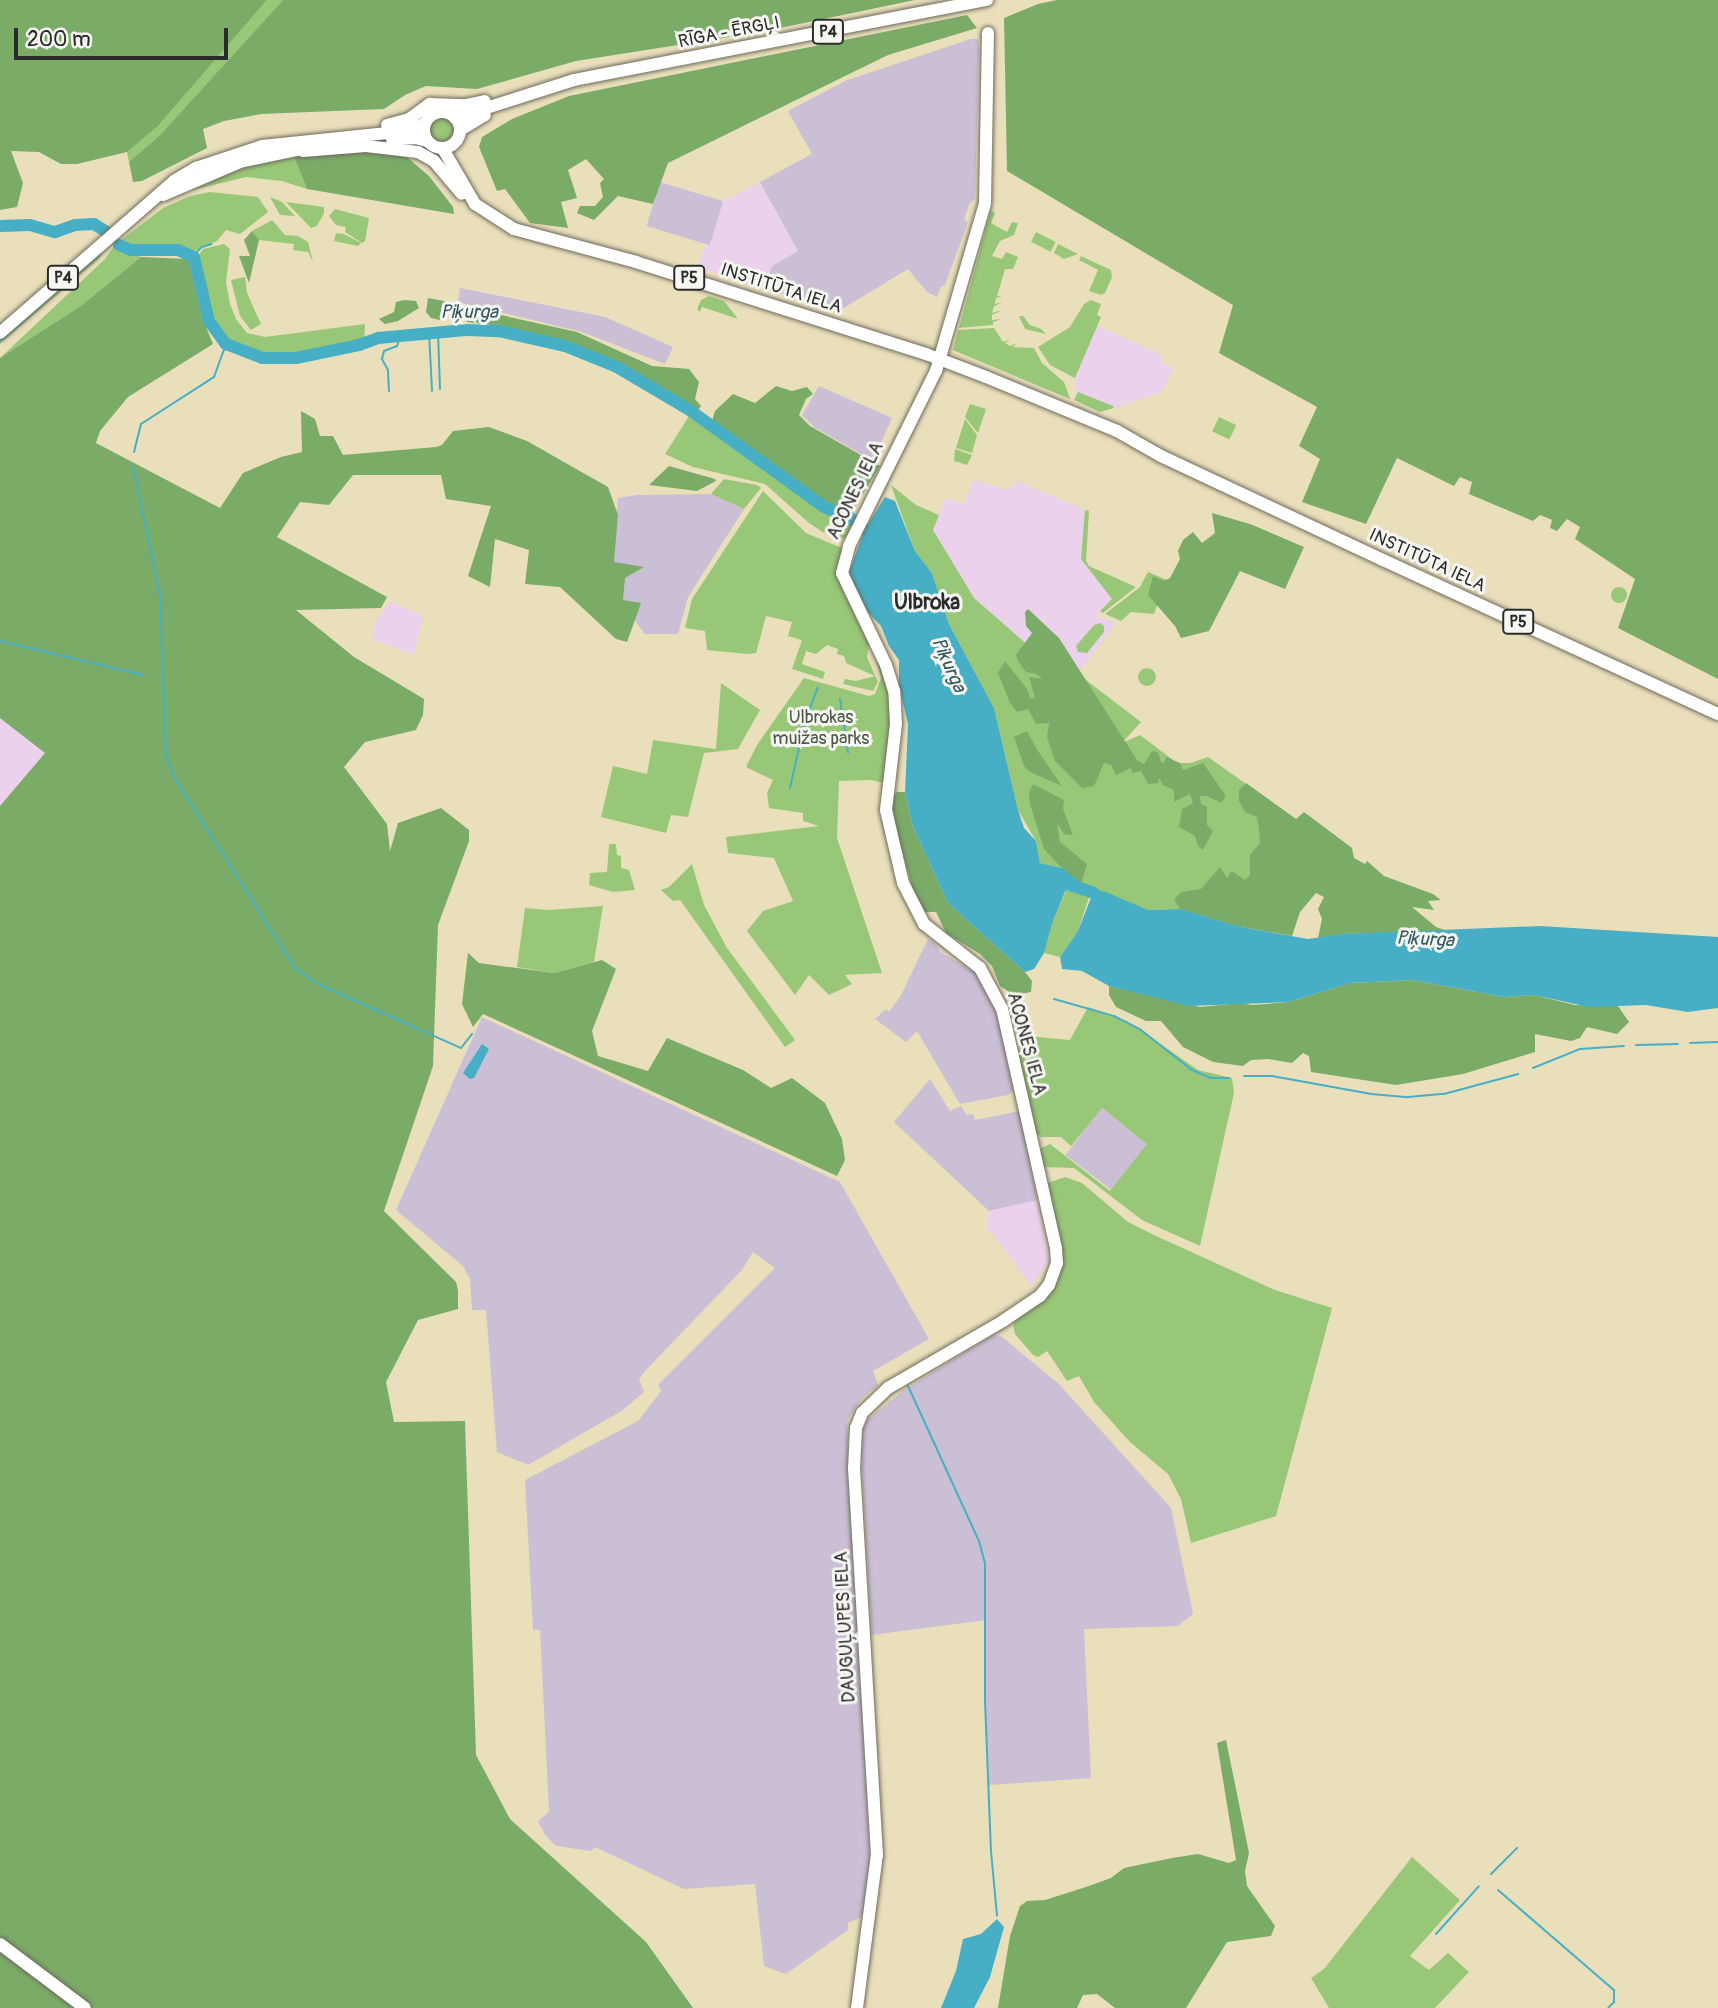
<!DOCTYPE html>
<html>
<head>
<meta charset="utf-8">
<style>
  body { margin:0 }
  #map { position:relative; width:1718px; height:2008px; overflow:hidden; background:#eadfbb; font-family:Pangolin,sans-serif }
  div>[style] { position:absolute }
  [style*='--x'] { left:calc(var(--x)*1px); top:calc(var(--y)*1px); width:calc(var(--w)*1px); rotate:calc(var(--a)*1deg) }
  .built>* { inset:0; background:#ebd1eb }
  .industrial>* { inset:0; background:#cbbfd5; transform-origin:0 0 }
  .green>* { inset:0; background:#98c877; transform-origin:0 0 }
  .round { border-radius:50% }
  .forest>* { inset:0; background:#7aac68 }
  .water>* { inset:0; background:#46afc5 }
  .stream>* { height:2px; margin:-1px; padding:0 1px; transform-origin:1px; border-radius:1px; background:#46afc5 }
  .river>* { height:12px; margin:-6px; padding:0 6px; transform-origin:6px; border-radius:6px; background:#46afc5 }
  .roads { filter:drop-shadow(0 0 2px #6e6a5d) drop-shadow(0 0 2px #6e6a5d) }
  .secondary>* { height:12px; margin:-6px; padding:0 6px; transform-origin:6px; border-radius:6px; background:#fff }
  .primary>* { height:12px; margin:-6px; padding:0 6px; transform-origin:6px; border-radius:6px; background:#fff }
  .primary>.ring { margin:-6px; padding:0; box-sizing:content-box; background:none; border:12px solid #fff; border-radius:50% }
  span { translate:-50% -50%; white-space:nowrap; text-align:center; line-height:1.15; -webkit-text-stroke:6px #f6f6f2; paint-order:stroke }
  .shield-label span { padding:2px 5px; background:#f6f6f2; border:2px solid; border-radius:5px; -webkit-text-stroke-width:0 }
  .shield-label { font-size:16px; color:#2b2b2b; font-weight:700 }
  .street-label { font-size:18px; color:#2b2b2b }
  .park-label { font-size:18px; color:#4c5a42 }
  .water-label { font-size:19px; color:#345961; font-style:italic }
  .quarter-label { font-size:21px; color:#2b2b2b; font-weight:700 }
  .scale { position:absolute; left:14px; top:28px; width:214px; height:32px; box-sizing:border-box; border:4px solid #2b2b2b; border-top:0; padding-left:9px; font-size:21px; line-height:24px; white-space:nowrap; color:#2b2b2b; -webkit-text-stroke:5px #f6f6f2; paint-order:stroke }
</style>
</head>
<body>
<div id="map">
  <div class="built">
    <div style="clip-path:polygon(760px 182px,798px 251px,772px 266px,764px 288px,697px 267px,723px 201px)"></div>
    <div style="clip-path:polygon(1096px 325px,1162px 355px,1160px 361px,1173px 369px,1162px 392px,1111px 409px,1075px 395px,1075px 372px)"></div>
    <div style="clip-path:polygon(973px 480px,1008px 490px,1017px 481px,1085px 510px,1081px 559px,1112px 599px,1095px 616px,1116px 623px,1071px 683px,974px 598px,933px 530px,946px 498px,964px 504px)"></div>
    <div style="clip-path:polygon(390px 601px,423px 616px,414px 655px,372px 639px,375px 622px)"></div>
    <div style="clip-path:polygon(0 714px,45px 753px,0 806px)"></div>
    <div style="clip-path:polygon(1037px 1200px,1049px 1261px,1031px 1286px,993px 1234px,986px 1230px,989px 1211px)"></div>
  </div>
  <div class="industrial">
    <div style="clip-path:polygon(971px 39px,978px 39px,979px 50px,975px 198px,969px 205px,964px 220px,968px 222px,945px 285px,941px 287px,937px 297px,927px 292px,908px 269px,837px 312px,764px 288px,772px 266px,798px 251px,760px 182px,812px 154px,788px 111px,847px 80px)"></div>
    <div style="left:660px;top:182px;width:66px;height:46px;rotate:17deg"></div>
    <div style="clip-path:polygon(460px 288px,605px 317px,673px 347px,665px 364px,582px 332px,458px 302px)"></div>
    <div style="clip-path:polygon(819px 386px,892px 418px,873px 461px,814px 427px,802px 415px)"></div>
    <div style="clip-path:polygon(711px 494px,744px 509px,688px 597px,678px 634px,645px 634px,612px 590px,612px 562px,618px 498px,637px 495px)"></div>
    <div style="clip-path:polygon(928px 939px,936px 944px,940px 952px,978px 974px,999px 1018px,1014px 1089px,1008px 1095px,960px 1104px,917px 1031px,906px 1042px,875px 1019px,886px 1009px,889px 1012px,900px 997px)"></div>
    <div style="clip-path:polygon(482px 1017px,840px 1182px,929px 1339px,873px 1371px,878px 1385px,863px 1397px,847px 1421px,870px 1863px,866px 1915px,848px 1923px,848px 1930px,786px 1974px,764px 1966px,755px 1884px,684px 1889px,595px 1847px,591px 1851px,556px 1846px,545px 1835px,538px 1821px,549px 1812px,540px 1630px,533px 1630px,525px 1480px,638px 1421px,661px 1391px,658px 1385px,775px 1268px,753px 1252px,742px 1270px,646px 1370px,639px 1379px,644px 1392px,623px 1410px,528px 1465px,497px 1452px,486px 1310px,472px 1310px,470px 1279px,463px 1266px,396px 1210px)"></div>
    <div style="clip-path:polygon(930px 1079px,950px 1111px,961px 1106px,967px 1115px,973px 1114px,975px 1120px,1020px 1111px,1037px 1200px,989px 1211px,894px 1122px)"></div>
    <div style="left:1101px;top:1108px;width:59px;height:59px;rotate:37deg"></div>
    <div style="clip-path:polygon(993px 1335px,1001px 1336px,1059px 1384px,1171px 1508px,1193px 1614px,1178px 1626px,1084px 1629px,1091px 1778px,989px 1785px,985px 1702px,986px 1620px,872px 1635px,861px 1455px,863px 1429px,866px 1421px,904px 1390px)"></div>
  </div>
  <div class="green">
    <div style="clip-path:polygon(267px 0,283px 0,159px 136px,129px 162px,127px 152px,158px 126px)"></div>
    <div class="round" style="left:427px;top:116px;width:28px;height:28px"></div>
    <div style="clip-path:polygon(294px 157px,307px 189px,282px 181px,246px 177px,189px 191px,245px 167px)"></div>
    <div style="clip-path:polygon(210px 192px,258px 197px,268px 212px,240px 234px,226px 230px,217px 241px,192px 252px,178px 248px,126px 246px,121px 240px,163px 208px,190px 196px)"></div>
    <div style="clip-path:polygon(270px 197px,282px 202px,295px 216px,280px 215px)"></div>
    <div style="clip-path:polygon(286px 202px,324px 207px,324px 213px,317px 226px,311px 228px)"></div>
    <div style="clip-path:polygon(335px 209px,369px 218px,365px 241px,362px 243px,345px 232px,346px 227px,336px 225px,329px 216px)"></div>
    <div style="clip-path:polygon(991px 210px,995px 213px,991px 223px,1007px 232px,1012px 222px,1018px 223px,1014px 235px,1000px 241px,992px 256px,1002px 259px,1006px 252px,1018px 257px,1013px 269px,1005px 269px,997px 296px,1002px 296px,996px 298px,995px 304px,1003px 302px,994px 306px,992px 313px,1003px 310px,992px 315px,992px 320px,1001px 319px,993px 322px,993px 325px,959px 328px)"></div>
    <div style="clip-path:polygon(272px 220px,285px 235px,298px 236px,308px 242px,313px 262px,308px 252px,293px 250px,294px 244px,259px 240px,252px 231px)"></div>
    <div style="left:1036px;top:232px;width:22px;height:11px;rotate:27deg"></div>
    <div style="clip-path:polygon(336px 233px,344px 234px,361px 243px,358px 246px,334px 241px)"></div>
    <div style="clip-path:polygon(224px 244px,230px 249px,226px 282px,230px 304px,236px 319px,247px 333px,265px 337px,365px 324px,364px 343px,336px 350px,276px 355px,243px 349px,230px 341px,219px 328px,207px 300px,199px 255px,203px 249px)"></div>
    <div style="clip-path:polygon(1058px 244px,1078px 254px,1064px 259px,1054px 253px)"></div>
    <div style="clip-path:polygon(115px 245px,141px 257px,82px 305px,0 358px,105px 259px)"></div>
    <div style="clip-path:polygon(103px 249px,100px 258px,0 344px,0 339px)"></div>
    <div style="clip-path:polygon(1081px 256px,1111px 270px,1112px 277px,1105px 293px,1101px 295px,1089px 291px,1098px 270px,1079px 260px)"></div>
    <div style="clip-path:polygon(245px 277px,247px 293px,261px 324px,251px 330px,240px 316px,231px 280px)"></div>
    <div style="clip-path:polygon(709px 296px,724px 301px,738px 319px,702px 307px,700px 312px,697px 309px,701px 300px)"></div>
    <div style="clip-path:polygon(1091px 300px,1101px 304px,1097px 315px,1101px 317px,1075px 378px,1050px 365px,1038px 347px,1070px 327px,1084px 304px)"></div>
    <div style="clip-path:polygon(1019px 316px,1023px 316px,1030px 325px,1041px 329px,1046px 334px,1025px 329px)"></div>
    <div style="clip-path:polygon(994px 328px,1003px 342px,1011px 339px,1005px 343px,1010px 346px,1017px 343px,1013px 347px,1034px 348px,1042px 363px,1064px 382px,1070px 399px,953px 350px,958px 330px)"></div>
    <div style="clip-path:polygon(1078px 392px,1113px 406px,1114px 408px,1100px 412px,1074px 400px)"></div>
    <div style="clip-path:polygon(970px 404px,986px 409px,978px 433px,965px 417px)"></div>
    <div style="clip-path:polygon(691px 413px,821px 511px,835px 514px,824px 533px,809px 523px,765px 484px,693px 467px,665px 454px)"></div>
    <div style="left:1219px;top:417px;width:19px;height:16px;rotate:25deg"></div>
    <div style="clip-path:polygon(965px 419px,977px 435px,972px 453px,956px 448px)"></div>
    <div style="clip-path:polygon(955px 449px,972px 455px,967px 465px,954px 461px)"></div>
    <div style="clip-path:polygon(724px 479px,757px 485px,761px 488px,744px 509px,711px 494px)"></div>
    <div style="clip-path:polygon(891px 485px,916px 505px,939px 515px,933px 530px,974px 598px,1071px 683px,1078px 674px,1141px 722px,1122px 743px,1140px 735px,1177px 763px,1191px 763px,1208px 757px,1297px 820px,1241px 927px,1180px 909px,1148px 910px,1090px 894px,1078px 931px,1060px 957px,1044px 953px,1053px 921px,1068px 886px,1062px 868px,1040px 863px,1036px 841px,1018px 810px,994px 708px,949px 624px,932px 573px,915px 551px)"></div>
    <div style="clip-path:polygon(763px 491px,806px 533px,844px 549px,839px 572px,840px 584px,869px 644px,867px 657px,878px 682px,873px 691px,843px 684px,845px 679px,856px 681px,875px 676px,846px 663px,844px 656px,837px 654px,838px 649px,827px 645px,816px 654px,806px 651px,802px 664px,825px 672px,823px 679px,792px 669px,802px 640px,788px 636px,792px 622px,766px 616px,756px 653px,748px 654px,707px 650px,705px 631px,685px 628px,692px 599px)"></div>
    <div style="clip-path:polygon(1085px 510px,1089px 511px,1086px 561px,1089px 566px,1136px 587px,1103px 613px,1100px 611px,1112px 599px,1081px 559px)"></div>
    <div style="clip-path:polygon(839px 515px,855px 525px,844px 539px,832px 536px)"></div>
    <div style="clip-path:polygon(1148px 572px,1167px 580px,1154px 614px,1131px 612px,1121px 621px,1105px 614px,1140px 587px)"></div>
    <div class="round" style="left:1611px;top:587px;width:16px;height:16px"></div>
    <div style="clip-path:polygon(1100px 623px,1104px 626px,1104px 632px,1087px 653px,1078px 652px,1076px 646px,1094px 625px)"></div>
    <div style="clip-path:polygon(875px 655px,885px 674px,893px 721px,884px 783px,871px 780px,839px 781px,837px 838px,882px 973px,845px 975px,852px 984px,829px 995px,809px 975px,795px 995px,747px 931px,763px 911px,793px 901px,774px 858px,728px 853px,726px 837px,819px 826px,803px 821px,803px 813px,769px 808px,767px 793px,773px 780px,746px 767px,757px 745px,804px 678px,869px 696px,875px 694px,881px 678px)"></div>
    <div class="round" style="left:1138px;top:668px;width:18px;height:18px"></div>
    <div style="clip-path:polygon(721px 683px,760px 710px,738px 749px,704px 753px,688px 817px,671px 815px,666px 833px,601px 817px,613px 766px,647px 774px,653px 740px,716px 749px)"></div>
    <div style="clip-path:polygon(609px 844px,616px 844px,617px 855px,621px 856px,621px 868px,629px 870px,635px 890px,613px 892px,589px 885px,590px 873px,607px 872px)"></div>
    <div style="clip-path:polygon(692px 864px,704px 905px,727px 948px,795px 1040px,785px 1047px,680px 900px,673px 901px,661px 890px,669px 887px)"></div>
    <div style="clip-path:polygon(603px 906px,594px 962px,554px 973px,517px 967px,525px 908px,549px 910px)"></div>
    <div style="clip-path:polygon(1088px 1007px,1127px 1021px,1198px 1070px,1232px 1078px,1234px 1093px,1200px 1246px,1142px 1220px,1074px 1168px,1043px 1167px,1039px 1149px,1050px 1144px,1110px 1191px,1147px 1144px,1102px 1108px,1071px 1146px,1061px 1137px,1041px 1137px,1036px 1133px,1018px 1060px,1020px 1038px,1028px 1036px,1070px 1040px)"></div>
    <div style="clip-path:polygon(1065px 1177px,1082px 1183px,1128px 1222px,1156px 1236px,1275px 1290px,1332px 1308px,1276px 1516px,1191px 1543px,1181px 1499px,1168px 1474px,1130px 1442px,1094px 1402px,1079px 1376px,1067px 1381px,1047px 1351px,1038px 1357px,1033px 1355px,1015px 1334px,1013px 1325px,1017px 1318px,1056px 1281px,1048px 1183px)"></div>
    <div style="clip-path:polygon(1412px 1857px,1460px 1900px,1410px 1956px,1429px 1970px,1448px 1953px,1469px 1972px,1435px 2008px,1329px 2008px,1311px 1978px,1324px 1969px)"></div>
  </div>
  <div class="forest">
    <div style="clip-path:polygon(0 0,267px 0,158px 126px,127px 152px,77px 164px,61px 164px,39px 152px,11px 151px,23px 183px,17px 207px,0 210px)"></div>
    <div style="clip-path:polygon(283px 0,915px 0,761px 32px,576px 61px,477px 89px,426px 86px,405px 95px,384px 109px,261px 114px,224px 121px,203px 129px,207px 148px,142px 181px,133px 182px,129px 162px,159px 136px)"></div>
    <div style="clip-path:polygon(1057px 0,1718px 0,1718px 679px,1618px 628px,1635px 579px,1575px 539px,1580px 527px,1567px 519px,1557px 531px,1550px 528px,1552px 520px,1540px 515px,1533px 521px,1469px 494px,1472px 482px,1460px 477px,1454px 486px,1397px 458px,1366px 524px,1302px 502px,1320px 459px,1299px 446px,1317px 407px,1219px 353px,1233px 305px,1007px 171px,1004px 18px,1038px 4px)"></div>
    <div style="clip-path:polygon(967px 15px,977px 28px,888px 55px,668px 163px,653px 204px,618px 196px,594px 220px,577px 213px,580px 206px,595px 206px,603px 197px,600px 183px,604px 179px,586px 159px,568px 170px,577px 198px,561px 202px,568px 228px,530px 223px,505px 189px,497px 191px,479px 147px,482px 137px,512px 119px,569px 96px)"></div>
    <div style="clip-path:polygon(362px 150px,393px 152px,408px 158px,429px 176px,453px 207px,454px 214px,307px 189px,294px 157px)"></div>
    <div style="clip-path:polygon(252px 231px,259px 240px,249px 283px,239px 256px,250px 256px,244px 240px)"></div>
    <div style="clip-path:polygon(141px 257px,189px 259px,202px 317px,213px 344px,128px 397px,100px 431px,96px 443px,220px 508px,243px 473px,281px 457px,302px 452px,301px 411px,315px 419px,320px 436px,333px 436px,343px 455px,436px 447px,442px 445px,453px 431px,489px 427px,527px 441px,608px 487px,618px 515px,614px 562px,644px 567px,625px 578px,623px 600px,641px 603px,627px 642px,616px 639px,560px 587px,525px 584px,529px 550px,495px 539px,490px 587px,468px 576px,491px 506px,446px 499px,441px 475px,353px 475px,329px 505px,300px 502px,277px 537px,387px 597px,381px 608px,296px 610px,354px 657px,424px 699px,423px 715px,416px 730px,365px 742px,344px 767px,387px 824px,390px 851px,398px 823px,441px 808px,469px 830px,469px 841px,438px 925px,433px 1066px,384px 1211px,456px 1282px,458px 1291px,458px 1309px,418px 1320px,386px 1382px,394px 1422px,465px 1421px,476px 1755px,510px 1819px,646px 1942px,693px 2008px,0 2008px,0 806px,45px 753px,0 718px,0 358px,82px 305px)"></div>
    <div style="clip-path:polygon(428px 298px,449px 302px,440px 320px,431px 318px,426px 312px)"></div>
    <div style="clip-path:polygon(404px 300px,416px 301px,419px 308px,398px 321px,385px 324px,379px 319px,394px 312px,396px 302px)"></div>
    <div style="clip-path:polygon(469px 308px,577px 332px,652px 366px,689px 369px,699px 382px,695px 399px,701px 406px,697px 412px,618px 365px,566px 344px,500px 326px,467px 322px,465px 317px)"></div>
    <div style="clip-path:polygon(776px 386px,792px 391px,807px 387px,813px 394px,806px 399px,799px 415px,810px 426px,880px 466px,854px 509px,849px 512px,824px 502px,712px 421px,715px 411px,733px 394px,755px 403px)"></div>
    <div style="clip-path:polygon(669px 466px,715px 479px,716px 481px,697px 491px,649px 485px)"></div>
    <div style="clip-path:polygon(1212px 513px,1250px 524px,1304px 547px,1285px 589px,1240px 571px,1209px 631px,1181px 638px,1175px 626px,1148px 595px,1153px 576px,1164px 581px,1170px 578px,1180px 559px,1178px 551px,1183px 540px,1193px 532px,1202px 543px,1215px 533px)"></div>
    <div style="clip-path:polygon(1028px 609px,1059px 638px,1137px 760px,1144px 764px,1152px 751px,1158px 752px,1161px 762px,1164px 763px,1166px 757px,1180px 763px,1183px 770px,1203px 763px,1226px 796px,1221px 803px,1207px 796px,1200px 796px,1201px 804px,1207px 807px,1207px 825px,1213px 831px,1203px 850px,1198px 846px,1195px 836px,1179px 827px,1182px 809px,1193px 803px,1190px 794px,1174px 802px,1174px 790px,1163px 785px,1159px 778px,1158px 783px,1148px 784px,1141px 771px,1132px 773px,1131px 768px,1116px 775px,1111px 765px,1104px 763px,1094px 786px,1082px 788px,1055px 761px,1047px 737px,1049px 723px,1036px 724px,1028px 709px,1017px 712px,1010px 703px,998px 673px,1005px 661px,1027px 689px,1030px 698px,1035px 698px,1029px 677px,1042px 679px,1037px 674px,1026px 672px,1018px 661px,1016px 655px,1032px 633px,1026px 626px,1025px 612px)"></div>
    <div style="clip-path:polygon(1027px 731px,1038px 751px,1062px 786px,1030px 772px,1024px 766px,1014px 737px)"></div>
    <div style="clip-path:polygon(1246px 783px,1296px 819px,1304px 812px,1352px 848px,1354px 858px,1365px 864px,1367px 861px,1384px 876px,1433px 894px,1441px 900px,1428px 901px,1434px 910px,1412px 907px,1436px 927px,1448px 931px,1342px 934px,1318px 938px,1322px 919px,1318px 909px,1324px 897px,1316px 893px,1300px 912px,1292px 936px,1241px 927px,1180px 909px,1174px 900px,1181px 892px,1201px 889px,1220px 867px,1227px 878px,1232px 871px,1245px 880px,1250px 875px,1250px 855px,1260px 843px,1259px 829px,1257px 817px,1245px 812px,1239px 801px,1239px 790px)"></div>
    <div style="clip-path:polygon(1033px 784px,1064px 800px,1063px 809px,1073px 835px,1064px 834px,1057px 823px,1060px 842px,1087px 864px,1081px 884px,1067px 874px,1044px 849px,1030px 804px,1029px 793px)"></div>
    <div style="clip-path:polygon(897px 792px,905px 792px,913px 827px,948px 903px,1025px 972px,1032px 981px,1031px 992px,1014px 995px,1000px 986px,992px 966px,980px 954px,946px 933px,936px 912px,924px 912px,914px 893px,896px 830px,891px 798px)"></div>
    <div style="clip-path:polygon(468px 953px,479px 963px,554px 973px,602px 960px,616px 969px,592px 1031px,598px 1056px,648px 1071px,667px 1038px,743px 1070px,771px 1088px,792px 1078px,825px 1103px,842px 1139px,845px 1160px,837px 1176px,483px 1014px,473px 1027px,462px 1004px)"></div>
    <div style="clip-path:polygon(1413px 980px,1504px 997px,1534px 995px,1575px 1005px,1618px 1006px,1629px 1022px,1617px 1034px,1587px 1027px,1580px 1038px,1571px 1041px,1535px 1034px,1535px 1052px,1463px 1074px,1396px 1085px,1311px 1072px,1309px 1056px,1303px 1053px,1292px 1063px,1268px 1059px,1251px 1060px,1243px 1066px,1213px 1062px,1183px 1047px,1161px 1021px,1146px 1021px,1116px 1007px,1109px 995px,1109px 986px,1200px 1007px,1241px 1003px,1252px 1005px,1289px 1002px,1350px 983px)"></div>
    <div style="clip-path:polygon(1226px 1740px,1249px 1853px,1245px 1871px,1247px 1886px,1275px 1926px,1271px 1936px,1227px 1942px,1186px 2008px,1115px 2008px,1097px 1994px,1083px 1995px,1077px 2008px,998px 2008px,1010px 1936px,1020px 1906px,1027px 1901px,1045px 1900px,1089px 1886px,1111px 1878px,1124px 1868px,1172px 1858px,1198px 1854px,1229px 1863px,1236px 1860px,1217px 1743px)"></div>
  </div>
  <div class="water">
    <div style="clip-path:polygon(885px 497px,895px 501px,915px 551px,932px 573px,949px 624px,994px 708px,1018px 810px,1024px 828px,1036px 841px,1040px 863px,1062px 868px,1083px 884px,1080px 891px,1067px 887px,1053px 921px,1044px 953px,1034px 969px,1025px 972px,948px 903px,913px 827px,905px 792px,908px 724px,899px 686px,899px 660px,889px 646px,881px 626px,861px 605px,849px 572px,865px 529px)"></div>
    <div style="clip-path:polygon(1094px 890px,1106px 892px,1148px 910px,1180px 909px,1241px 927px,1308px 939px,1342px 934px,1540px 926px,1718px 937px,1718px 1008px,1688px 1012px,1646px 1005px,1589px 1007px,1534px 995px,1504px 997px,1413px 980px,1350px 983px,1289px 1002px,1189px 1006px,1109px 986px,1082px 971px,1062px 969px,1060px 957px,1078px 931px)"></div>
    <div style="clip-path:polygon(482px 1044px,489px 1049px,474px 1078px,470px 1079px,463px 1073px)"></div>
    <div style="clip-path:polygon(997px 1919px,1004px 1927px,990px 1977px,974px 2008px,941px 2008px,956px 1971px,963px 1939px,981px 1934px)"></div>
  </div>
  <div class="stream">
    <div style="--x:192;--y:256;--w:13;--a:-42"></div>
    <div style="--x:202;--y:247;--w:10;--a:-17"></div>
    <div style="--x:438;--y:332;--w:57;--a:88"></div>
    <div style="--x:429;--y:333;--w:58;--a:87"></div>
    <div style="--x:0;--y:341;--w:134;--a:-41.1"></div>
    <div style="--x:389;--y:391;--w:21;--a:-93"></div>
    <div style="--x:388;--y:370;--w:13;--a:-119"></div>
    <div style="--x:382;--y:359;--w:8;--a:-76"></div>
    <div style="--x:384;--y:351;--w:14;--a:-21"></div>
    <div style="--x:397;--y:346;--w:12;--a:-70"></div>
    <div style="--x:134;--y:452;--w:29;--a:-76"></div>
    <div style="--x:141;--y:424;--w:87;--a:-32.8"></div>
    <div style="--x:214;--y:377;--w:35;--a:-70"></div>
    <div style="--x:133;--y:466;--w:132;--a:78.2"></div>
    <div style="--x:160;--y:595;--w:162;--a:87.9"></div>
    <div style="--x:166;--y:757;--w:22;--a:68"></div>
    <div style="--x:174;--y:777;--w:226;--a:57.6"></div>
    <div style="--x:295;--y:968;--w:30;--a:34"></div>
    <div style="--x:320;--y:985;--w:154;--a:24.1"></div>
    <div style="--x:461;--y:1048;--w:18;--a:-52"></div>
    <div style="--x:0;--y:641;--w:147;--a:13.4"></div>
    <div style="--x:840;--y:699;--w:54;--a:81.4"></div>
    <div style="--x:790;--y:788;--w:69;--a:-77.4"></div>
    <div style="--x:805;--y:721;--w:36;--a:-69"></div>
    <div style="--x:1054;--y:999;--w:62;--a:15.8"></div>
    <div style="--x:1114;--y:1016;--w:30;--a:27"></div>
    <div style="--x:1141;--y:1030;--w:65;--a:38.1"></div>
    <div style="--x:1192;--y:1070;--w:21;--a:23"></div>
    <div style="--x:1211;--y:1078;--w:18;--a:0"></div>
    <div style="--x:1690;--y:1043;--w:28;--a:-2"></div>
    <div style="--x:1636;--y:1045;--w:42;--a:-1.4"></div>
    <div style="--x:1533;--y:1068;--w:51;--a:-22"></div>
    <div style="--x:1580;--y:1049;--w:44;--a:-3.9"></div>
    <div style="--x:1244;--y:1076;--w:28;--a:0"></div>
    <div style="--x:1272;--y:1076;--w:101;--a:10.3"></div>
    <div style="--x:1371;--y:1094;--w:37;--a:5"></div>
    <div style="--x:1408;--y:1097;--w:36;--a:-5"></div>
    <div style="--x:1444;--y:1094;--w:77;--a:-15.1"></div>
    <div style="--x:908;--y:1386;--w:170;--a:65.4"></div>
    <div style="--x:979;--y:1541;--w:23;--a:75"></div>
    <div style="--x:985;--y:1563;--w:139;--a:90"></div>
    <div style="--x:985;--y:1702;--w:149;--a:87.7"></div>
    <div style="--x:991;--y:1851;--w:65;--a:84.7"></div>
    <div style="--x:1491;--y:1874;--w:37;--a:-45"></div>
    <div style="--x:1498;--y:1890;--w:153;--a:40.8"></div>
    <div style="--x:1614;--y:1990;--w:12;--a:90"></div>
    <div style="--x:1614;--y:2002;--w:8;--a:135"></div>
    <div style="--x:1436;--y:1934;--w:64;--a:-48.1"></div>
  </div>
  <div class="river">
    <div style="--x:0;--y:226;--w:30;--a:-2"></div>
    <div style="--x:30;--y:225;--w:26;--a:16"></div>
    <div style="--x:55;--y:232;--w:21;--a:-19"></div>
    <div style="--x:75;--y:225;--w:19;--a:-3"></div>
    <div style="--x:94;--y:224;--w:13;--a:32"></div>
    <div style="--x:119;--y:245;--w:13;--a:23"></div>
    <div style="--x:131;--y:250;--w:47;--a:0"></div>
    <div style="--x:178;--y:250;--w:17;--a:24"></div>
    <div style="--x:194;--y:257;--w:66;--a:76.8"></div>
    <div style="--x:209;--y:321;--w:29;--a:54"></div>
    <div style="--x:226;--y:344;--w:39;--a:21"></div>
    <div style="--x:262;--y:358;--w:34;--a:0"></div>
    <div style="--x:296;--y:358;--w:64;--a:-11.7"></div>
    <div style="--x:359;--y:345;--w:20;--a:-20"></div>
    <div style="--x:378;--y:338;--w:88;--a:-5.2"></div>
    <div style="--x:466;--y:330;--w:33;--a:2"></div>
    <div style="--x:499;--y:331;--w:68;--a:12.8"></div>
    <div style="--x:565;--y:346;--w:56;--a:22"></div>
    <div style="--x:617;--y:367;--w:86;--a:30.7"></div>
    <div style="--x:691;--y:411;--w:164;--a:35.8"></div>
    <div style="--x:824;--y:507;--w:27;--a:22"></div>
    <div style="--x:849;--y:517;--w:21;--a:39"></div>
    <div style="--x:1067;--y:884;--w:26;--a:18"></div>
    <div style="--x:1092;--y:892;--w:16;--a:40"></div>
  </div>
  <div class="roads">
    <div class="secondary">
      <div style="--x:0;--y:1944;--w:106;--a:37"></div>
      <div style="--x:857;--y:2008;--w:154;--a:-82.6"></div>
      <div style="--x:877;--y:1855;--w:387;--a:-93.4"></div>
      <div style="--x:854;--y:1469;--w:41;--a:-87.2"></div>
      <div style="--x:856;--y:1428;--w:16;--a:-68"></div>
      <div style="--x:862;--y:1413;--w:36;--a:-44"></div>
      <div style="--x:888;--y:1388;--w:133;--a:-30.2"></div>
      <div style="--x:1003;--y:1321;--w:45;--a:-34"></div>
      <div style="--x:1040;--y:1296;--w:14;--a:-51"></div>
      <div style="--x:1049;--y:1285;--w:23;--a:-70"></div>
      <div style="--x:1057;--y:1263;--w:15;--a:-94"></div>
      <div style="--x:1056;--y:1248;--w:245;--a:-102.7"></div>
      <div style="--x:1002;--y:1009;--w:47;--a:-118.2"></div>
      <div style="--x:980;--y:968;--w:71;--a:-141.8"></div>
      <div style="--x:924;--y:924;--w:46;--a:-117.1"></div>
      <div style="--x:903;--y:883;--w:75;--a:-103.1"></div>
      <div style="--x:886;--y:810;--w:87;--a:-83.4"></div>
      <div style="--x:896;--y:724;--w:33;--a:-93"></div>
      <div style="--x:894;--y:691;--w:27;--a:-107"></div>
      <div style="--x:886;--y:665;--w:102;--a:-115.6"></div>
      <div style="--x:842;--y:573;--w:28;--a:-75"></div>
      <div style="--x:849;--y:546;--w:195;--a:-63.6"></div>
      <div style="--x:936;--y:371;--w:175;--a:-73.7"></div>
      <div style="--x:985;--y:203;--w:170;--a:-89"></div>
    </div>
    <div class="primary">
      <div class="ring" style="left:424px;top:112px;width:24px;height:24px"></div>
      <div style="--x:455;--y:118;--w:125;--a:-17.7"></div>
      <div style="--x:574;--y:80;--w:421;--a:-11"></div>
      <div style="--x:387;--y:125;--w:23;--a:-15"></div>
      <div style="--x:409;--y:119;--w:26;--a:-36"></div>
      <div style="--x:430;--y:104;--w:36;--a:2"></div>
      <div style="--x:466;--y:105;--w:19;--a:-12"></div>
      <div style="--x:460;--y:130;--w:29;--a:-31"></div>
      <div style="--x:392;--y:139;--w:23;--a:-2"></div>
      <div style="--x:415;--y:138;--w:12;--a:14"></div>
      <div style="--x:443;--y:149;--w:64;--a:59.8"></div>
      <div style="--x:475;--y:204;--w:46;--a:32.7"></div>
      <div style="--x:514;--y:229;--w:126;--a:15.1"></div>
      <div style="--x:636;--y:262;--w:304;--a:17.6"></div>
      <div style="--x:926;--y:354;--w:64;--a:21"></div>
      <div style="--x:986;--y:377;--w:142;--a:22.4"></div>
      <div style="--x:1117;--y:431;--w:51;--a:29.6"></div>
      <div style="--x:1161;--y:456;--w:245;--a:25.1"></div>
      <div style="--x:1383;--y:560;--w:369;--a:24.7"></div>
      <div style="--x:303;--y:151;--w:63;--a:-4.5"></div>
      <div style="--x:366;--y:146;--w:52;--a:6.6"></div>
      <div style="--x:418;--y:152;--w:18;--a:29"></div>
      <div style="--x:434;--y:161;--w:43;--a:49.7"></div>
      <div style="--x:163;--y:195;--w:84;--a:-23.2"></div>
      <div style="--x:240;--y:162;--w:73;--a:-11.9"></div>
      <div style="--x:0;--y:333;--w:231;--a:-41.1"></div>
      <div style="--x:174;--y:181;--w:26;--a:-31"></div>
      <div style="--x:196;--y:168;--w:70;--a:-18.4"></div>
      <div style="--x:262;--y:146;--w:126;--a:-5.9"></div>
      <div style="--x:387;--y:133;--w:28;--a:-10"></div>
      <div style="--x:415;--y:128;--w:11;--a:-27"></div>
    </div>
  </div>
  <div class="shield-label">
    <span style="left:828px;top:32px">P4</span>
    <span style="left:63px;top:278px">P4</span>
    <span style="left:689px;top:278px">P5</span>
    <span style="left:1518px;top:622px">P5</span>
  </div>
  <div class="street-label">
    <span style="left:729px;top:33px;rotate:-11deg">RĪGA - ĒRGĻI</span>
    <span style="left:781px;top:289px;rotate:18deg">INSTITŪTA IELA</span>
    <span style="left:856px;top:491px;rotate:-64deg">ACONES IELA</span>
    <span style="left:1427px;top:561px;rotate:25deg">INSTITŪTA IELA</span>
    <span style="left:1026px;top:1044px;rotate:75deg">ACONES IELA</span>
    <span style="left:846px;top:1627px;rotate:-93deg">DAUGUĻUPES IELA</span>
  </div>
  <div class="park-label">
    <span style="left:821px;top:729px">Ulbrokas<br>muižas parks</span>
  </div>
  <div class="water-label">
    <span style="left:469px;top:313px">Piķurga</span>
    <span style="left:948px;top:665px;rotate:66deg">Piķurga</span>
    <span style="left:1425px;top:940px;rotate:3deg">Piķurga</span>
  </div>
  <div class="quarter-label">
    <span style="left:927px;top:603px">Ulbroka</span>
  </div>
  <div class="scale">200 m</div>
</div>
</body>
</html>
